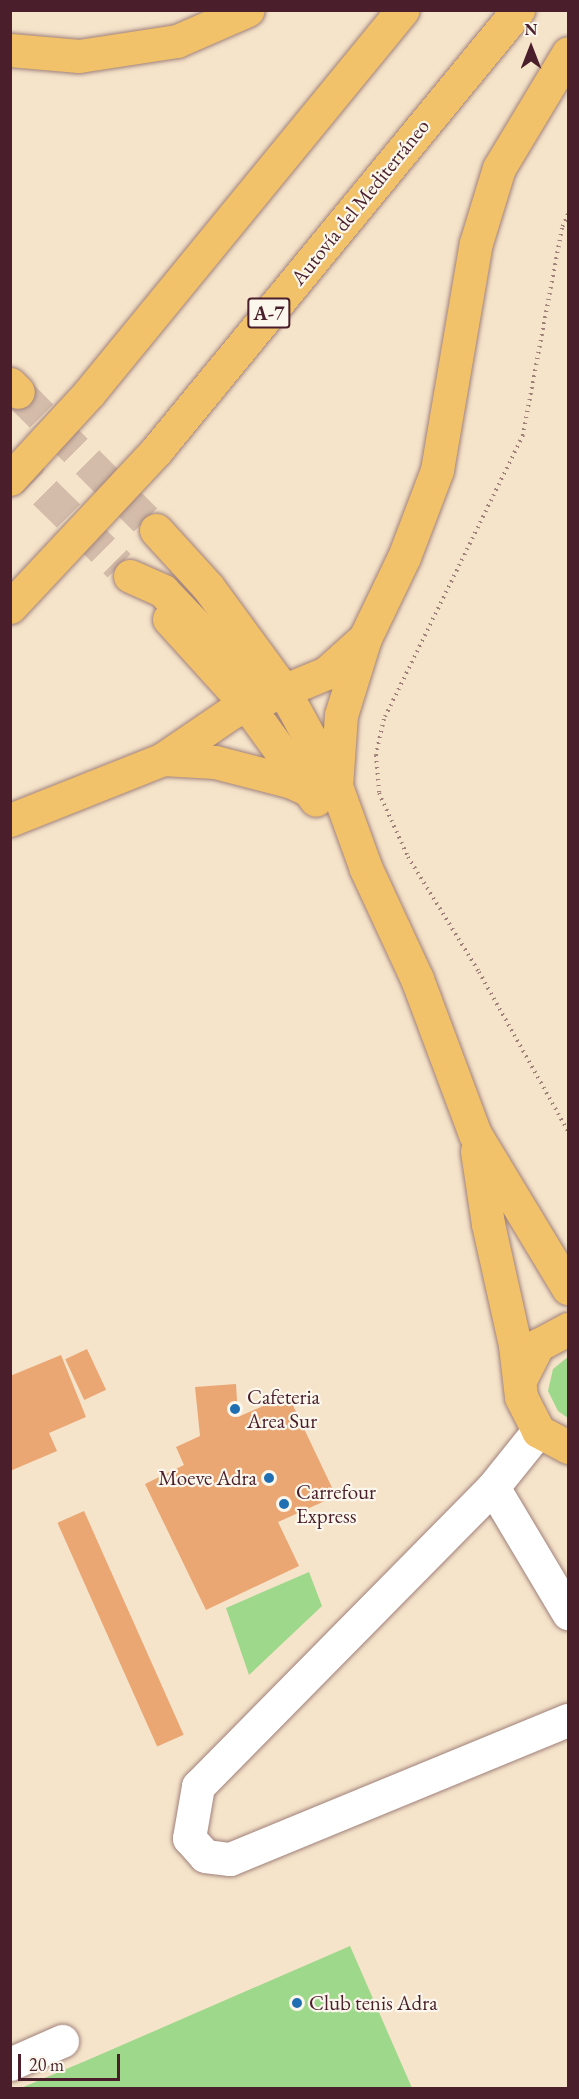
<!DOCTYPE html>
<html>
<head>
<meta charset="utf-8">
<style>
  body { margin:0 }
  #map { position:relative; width:579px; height:2099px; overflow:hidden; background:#f5e3ca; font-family:"EB Garamond",serif }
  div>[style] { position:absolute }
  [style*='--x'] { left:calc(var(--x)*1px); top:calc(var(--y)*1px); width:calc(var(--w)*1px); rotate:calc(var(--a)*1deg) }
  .green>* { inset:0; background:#9dd88b }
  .building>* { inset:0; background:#eaa773; transform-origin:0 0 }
  .major-tunnel>* { height:33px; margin-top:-16.5px; transform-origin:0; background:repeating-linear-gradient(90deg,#d3bcaa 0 33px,transparent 0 49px) }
  .path>* { height:4px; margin-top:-2px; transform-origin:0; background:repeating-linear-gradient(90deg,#a0817a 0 1.5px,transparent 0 6px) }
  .roads { filter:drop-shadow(0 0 2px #a0817a) drop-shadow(0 0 2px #a0817a) }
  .minor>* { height:33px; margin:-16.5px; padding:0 16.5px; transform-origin:16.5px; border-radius:16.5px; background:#fff }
  .major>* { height:33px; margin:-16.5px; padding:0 16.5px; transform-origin:16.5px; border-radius:16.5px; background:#f2c26a }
  .highway>* { height:33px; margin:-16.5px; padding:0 16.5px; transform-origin:16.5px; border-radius:16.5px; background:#f2c26a }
  .dots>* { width:16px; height:16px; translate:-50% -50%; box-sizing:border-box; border:3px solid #fbf7ec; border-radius:50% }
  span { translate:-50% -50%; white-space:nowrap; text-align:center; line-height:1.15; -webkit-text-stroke:4.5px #fbf7ec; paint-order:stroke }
  .shield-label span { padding:2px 4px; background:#fbf7ec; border:2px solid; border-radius:4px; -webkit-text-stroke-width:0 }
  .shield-label { font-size:20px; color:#4a1f2b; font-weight:700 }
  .street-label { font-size:21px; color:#4a1f2b }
  .poi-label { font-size:21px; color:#4a1f2b }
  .left { translate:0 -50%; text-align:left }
  .right { translate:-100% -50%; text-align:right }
  .frame { position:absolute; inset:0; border:12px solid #4a1f2b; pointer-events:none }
  .north { position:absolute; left:501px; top:18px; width:60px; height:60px; -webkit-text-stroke:4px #fbf7ec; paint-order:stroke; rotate:0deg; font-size:16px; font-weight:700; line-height:24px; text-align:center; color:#4a1f2b }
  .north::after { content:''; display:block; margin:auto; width:21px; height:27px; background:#4a1f2b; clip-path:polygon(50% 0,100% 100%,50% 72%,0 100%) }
  .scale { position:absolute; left:18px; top:2054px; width:102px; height:27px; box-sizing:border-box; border:3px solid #4a1f2b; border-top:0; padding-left:8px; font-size:18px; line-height:21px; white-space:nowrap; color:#4a1f2b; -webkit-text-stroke:4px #fbf7ec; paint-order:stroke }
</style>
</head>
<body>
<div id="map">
  <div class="green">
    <div style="clip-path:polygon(568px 1357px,568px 1418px,558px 1411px,548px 1391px,553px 1369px)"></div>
    <div style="clip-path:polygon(309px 1572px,322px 1606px,249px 1675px,226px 1608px)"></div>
    <div style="clip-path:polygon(350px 1946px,412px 2088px,21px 2088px,90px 2059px)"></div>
  </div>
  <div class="building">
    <div style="left:87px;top:1349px;width:45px;height:24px;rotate:65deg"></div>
    <div style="clip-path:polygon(61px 1355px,86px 1417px,49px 1433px,57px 1451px,10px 1471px,10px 1376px)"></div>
    <div style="clip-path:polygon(236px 1384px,238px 1417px,288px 1395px,336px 1496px,278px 1522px,299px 1566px,206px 1610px,145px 1484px,184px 1465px,176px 1447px,200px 1436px,195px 1387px)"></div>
    <div style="left:84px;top:1511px;width:245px;height:29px;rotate:66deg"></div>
  </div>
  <div class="major-tunnel">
    <div style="--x:18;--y:392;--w:195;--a:45"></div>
    <div style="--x:10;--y:458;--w:153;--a:44.5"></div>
  </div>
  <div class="path">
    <div style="--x:568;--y:214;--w:15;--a:113"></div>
    <div style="--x:562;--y:228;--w:211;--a:100.7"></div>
    <div style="--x:523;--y:435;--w:316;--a:116.1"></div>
    <div style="--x:384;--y:719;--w:37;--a:103"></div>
    <div style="--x:376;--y:755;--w:38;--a:85"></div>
    <div style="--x:379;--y:793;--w:70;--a:65.6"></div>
    <div style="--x:408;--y:857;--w:135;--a:58.3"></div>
    <div style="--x:479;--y:972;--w:182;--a:60.8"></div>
  </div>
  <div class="roads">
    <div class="minor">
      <div style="--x:538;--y:1431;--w:72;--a:128.8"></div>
      <div style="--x:493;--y:1487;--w:420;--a:134.6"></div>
      <div style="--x:198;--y:1786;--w:53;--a:99.8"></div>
      <div style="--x:189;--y:1838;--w:24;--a:48"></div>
      <div style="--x:205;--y:1856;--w:25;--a:7"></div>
      <div style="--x:230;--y:1859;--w:365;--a:-22.4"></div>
      <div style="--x:493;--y:1487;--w:147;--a:59.2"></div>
      <div style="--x:10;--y:2064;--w:57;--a:-23.9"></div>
    </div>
    <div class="major">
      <div style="--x:10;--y:384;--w:11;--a:45"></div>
      <div style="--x:156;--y:530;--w:77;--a:47.6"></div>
      <div style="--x:208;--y:587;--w:129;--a:53.8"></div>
      <div style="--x:284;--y:691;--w:108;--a:61.3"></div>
      <div style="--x:336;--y:786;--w:88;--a:70.1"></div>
      <div style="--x:366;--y:869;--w:121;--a:65.1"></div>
      <div style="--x:417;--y:979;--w:165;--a:69.5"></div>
      <div style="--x:475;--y:1134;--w:180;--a:58.9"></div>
      <div style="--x:169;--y:619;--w:116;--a:47.8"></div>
      <div style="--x:247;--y:705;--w:117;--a:54"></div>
      <div style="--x:477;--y:1151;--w:74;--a:81.4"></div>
      <div style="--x:488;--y:1224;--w:124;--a:77.4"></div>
      <div style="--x:515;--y:1345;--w:52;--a:83.4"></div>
      <div style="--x:521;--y:1397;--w:38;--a:63"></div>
      <div style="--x:538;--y:1431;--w:34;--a:28"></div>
      <div style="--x:521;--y:1378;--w:37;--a:-63"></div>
      <div style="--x:538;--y:1345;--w:34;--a:-28"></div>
    </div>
    <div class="highway">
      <div style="--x:10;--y:50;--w:69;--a:5"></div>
      <div style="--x:79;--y:56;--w:99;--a:-8.7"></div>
      <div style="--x:177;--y:41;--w:77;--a:-23.6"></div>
      <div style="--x:10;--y:479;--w:117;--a:-47.4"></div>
      <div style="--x:89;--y:393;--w:495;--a:-50.7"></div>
      <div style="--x:130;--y:576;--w:36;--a:24"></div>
      <div style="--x:163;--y:591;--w:127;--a:46.3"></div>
      <div style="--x:251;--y:683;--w:34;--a:14"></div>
      <div style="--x:10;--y:607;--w:214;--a:-46.9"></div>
      <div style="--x:156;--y:451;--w:571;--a:-50.62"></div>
      <div style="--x:163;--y:759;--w:52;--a:3.3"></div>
      <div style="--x:215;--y:762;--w:76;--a:14.4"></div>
      <div style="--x:289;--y:781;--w:22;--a:24"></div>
      <div style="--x:336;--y:786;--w:71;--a:-86"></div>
      <div style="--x:341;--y:715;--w:81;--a:-72.7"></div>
      <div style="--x:365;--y:638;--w:90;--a:-64.3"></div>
      <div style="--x:404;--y:557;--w:93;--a:-69.2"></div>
      <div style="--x:437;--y:470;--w:230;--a:-80.3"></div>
      <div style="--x:476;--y:243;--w:78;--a:-73"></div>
      <div style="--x:499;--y:168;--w:134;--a:-59"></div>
      <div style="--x:10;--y:820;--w:165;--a:-21.7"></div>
      <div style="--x:163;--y:759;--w:83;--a:-34.3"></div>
      <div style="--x:232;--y:712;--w:102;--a:-22.5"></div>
      <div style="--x:326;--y:673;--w:52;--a:-41.9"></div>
    </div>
  </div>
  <div class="dots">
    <div style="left:235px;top:1409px;background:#1f6fb2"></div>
    <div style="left:269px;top:1478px;background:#1f6fb2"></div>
    <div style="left:284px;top:1504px;background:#1f6fb2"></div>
    <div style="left:297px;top:2003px;background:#1f6fb2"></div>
  </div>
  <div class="shield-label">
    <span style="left:269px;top:313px">A-7</span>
  </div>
  <div class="street-label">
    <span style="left:360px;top:202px;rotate:-51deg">Autovía del Mediterráneo</span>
  </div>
  <div class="poi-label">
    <span class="left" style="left:247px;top:1409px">Cafeteria<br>Area Sur</span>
    <span class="right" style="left:257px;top:1478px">Moeve Adra</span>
    <span class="left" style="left:296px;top:1504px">Carrefour<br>Express</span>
    <span class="left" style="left:309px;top:2003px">Club tenis Adra</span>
  </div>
  <div class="frame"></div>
  <div class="north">N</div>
  <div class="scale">20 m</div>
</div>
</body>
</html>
